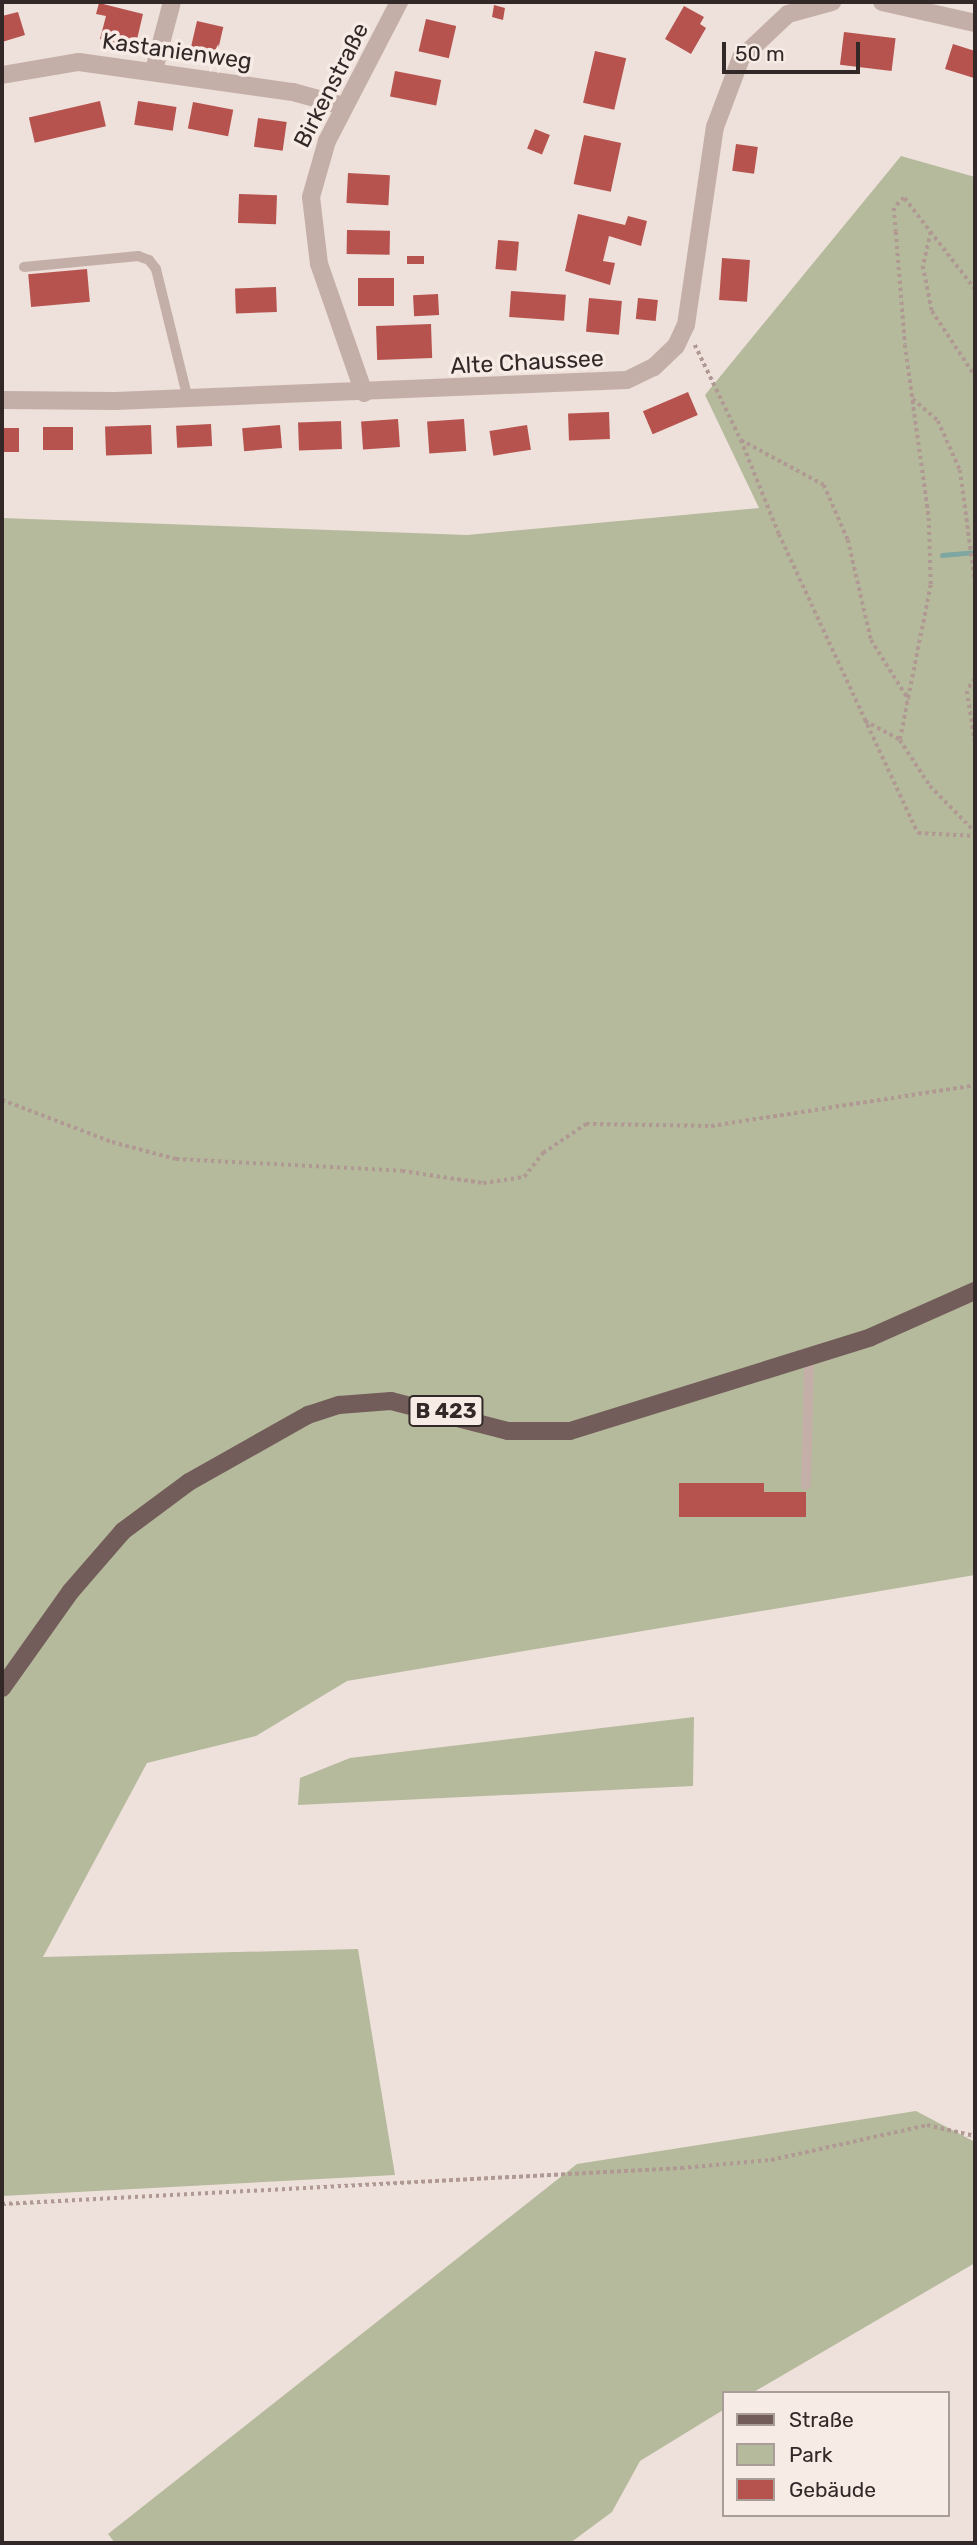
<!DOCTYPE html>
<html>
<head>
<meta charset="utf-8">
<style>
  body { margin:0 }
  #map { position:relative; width:977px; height:2545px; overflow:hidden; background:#eee0da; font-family:Rubik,sans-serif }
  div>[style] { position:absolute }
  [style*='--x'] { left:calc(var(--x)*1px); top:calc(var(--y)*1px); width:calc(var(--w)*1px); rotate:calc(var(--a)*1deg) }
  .green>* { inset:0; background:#b6ba9c }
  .stream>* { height:5px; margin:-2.5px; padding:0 2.5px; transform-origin:2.5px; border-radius:2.5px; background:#7da7a0 }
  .building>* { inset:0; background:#b6534f; transform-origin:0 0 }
  .path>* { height:3.5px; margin-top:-1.75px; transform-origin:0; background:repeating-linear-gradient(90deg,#af9992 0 3.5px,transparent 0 7px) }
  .lane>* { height:10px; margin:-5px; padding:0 5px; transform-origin:5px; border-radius:5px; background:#c4afa8 }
  .street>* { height:18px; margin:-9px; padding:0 9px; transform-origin:9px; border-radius:9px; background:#c4afa8 }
  .primary>* { height:18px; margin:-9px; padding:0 9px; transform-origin:9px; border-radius:9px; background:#725d5a }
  span { translate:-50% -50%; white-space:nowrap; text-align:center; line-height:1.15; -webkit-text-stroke:7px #f6ebe5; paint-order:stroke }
  .shield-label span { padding:2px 5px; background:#f6ebe5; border:2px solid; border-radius:5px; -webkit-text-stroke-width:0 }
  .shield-label { font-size:21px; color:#322827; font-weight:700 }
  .street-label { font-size:23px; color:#322827 }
  .frame { position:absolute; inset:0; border:4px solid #322827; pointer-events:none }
  .legend { position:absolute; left:722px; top:2391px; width:228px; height:126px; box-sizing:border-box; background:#f6ebe5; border:2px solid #a89d99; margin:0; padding:9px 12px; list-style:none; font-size:21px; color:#322827 }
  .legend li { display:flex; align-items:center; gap:14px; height:35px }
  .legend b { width:35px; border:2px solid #a89d99 }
  .scale { position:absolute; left:722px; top:42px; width:138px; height:32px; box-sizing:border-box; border:4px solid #322827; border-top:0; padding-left:9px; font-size:21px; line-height:24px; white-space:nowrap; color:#322827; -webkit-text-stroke:5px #f6ebe5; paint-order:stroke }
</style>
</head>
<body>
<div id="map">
  <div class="green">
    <div style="clip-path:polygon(901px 156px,975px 177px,975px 1575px,347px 1681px,256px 1736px,147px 1763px,43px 1957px,358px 1949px,395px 2175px,2px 2196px,2px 518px,467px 535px,759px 508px,705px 395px)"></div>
    <div style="clip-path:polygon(694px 1717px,693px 1786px,298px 1805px,300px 1778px,350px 1758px)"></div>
    <div style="clip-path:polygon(916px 2111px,975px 2142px,975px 2263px,752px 2393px,723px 2393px,723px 2410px,640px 2461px,612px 2512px,570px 2543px,115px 2543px,108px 2534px,577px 2164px)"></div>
  </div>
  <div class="stream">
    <div style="--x:942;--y:555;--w:33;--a:-5"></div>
  </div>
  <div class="building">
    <div style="clip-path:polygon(99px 3px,143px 14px,135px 48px,100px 39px,106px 16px,96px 14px)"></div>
    <div style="clip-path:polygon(494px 5px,505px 8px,503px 20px,492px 17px)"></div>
    <div style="clip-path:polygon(684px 6px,704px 17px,700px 24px,706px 28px,691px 54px,665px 39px)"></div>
    <div style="clip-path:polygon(18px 12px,25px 35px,2px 42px,2px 16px)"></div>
    <div style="left:426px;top:19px;width:31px;height:33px;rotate:13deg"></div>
    <div style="left:197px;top:21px;width:27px;height:35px;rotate:13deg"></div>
    <div style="left:844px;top:32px;width:52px;height:33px;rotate:7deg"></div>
    <div style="clip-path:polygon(953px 44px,975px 51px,974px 78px,945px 69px)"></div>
    <div style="left:595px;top:51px;width:32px;height:53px;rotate:13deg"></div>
    <div style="left:395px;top:71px;width:47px;height:26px;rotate:11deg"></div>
    <div style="left:100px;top:101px;width:26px;height:73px;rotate:77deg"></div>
    <div style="left:138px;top:101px;width:39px;height:24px;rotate:9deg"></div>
    <div style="left:193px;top:102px;width:41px;height:27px;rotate:11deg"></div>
    <div style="left:258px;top:118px;width:29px;height:29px;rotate:8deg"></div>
    <div style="left:535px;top:129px;width:16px;height:21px;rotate:22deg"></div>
    <div style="left:584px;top:135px;width:38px;height:50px;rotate:12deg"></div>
    <div style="left:736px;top:144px;width:22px;height:27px;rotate:8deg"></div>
    <div style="left:348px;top:173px;width:42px;height:30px;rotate:3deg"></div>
    <div style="left:239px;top:194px;width:38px;height:29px;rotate:2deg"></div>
    <div style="clip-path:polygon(578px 214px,625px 225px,628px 216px,647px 221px,641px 246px,609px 236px,603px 261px,615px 263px,610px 285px,565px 271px)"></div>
    <div style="left:347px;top:230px;width:43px;height:24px;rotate:1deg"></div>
    <div style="left:498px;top:240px;width:21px;height:29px;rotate:5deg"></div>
    <div style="left:407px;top:256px;width:17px;height:8px"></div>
    <div style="left:722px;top:258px;width:28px;height:42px;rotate:4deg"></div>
    <div style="left:87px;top:269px;width:33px;height:59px;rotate:85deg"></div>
    <div style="left:358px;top:278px;width:36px;height:28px"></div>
    <div style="left:276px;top:287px;width:25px;height:41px;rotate:88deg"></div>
    <div style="left:511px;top:291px;width:55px;height:26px;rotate:4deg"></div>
    <div style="left:438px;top:294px;width:21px;height:25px;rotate:87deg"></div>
    <div style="left:589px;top:298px;width:33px;height:34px;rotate:5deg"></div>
    <div style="left:638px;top:298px;width:20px;height:21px;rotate:6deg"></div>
    <div style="left:431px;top:324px;width:34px;height:55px;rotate:88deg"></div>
    <div style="left:688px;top:392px;width:25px;height:49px;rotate:67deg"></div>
    <div style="left:609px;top:412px;width:27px;height:41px;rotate:88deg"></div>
    <div style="left:398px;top:419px;width:28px;height:37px;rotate:86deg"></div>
    <div style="left:464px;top:419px;width:32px;height:37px;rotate:86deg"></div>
    <div style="left:341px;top:421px;width:28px;height:43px;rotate:88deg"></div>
    <div style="left:211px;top:424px;width:22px;height:35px;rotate:87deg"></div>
    <div style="left:151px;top:425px;width:29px;height:46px;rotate:88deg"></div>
    <div style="left:280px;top:425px;width:23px;height:38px;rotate:85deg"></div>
    <div style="left:527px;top:425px;width:25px;height:38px;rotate:81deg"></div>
    <div style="left:43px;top:427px;width:30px;height:23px"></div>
    <div style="left:2px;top:428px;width:17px;height:24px"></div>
    <div style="clip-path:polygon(679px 1483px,764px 1483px,764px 1492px,806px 1492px,806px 1517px,679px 1517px)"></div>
  </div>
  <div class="path">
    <div style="--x:931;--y:232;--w:35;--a:103"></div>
    <div style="--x:923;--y:266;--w:46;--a:78.7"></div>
    <div style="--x:932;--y:311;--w:78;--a:56.5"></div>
    <div style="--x:975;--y:290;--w:116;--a:-127.7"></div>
    <div style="--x:904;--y:198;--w:14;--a:135"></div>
    <div style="--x:894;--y:208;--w:24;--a:85"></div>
    <div style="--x:896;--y:232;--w:113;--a:85.4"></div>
    <div style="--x:905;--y:345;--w:175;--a:82.1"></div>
    <div style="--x:929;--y:518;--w:67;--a:88.3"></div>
    <div style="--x:931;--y:585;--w:158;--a:101.3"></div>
    <div style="--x:900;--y:740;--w:55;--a:56.9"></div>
    <div style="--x:930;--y:786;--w:64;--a:45.6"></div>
    <div style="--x:695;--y:345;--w:106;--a:64.2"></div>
    <div style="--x:741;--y:440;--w:94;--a:28.5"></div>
    <div style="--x:824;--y:485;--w:60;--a:66.4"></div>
    <div style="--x:848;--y:540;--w:103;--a:77"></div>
    <div style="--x:871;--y:640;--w:71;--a:57.7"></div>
    <div style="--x:913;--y:399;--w:33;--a:41"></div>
    <div style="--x:938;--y:421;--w:54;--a:65.8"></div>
    <div style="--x:960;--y:470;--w:112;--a:82.3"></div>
    <div style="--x:741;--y:440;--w:101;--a:68"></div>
    <div style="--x:779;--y:534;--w:330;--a:65.1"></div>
    <div style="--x:918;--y:833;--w:57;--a:3"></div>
    <div style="--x:975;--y:679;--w:14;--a:124"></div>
    <div style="--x:967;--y:691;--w:52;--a:81.1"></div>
    <div style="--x:865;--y:721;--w:40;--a:28"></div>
    <div style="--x:2;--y:1100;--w:118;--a:20.9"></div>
    <div style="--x:112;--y:1142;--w:66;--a:14.9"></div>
    <div style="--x:176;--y:1159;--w:226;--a:3"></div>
    <div style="--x:402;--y:1171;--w:82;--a:8.4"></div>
    <div style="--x:483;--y:1183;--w:41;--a:-8.3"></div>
    <div style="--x:524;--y:1177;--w:31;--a:-52"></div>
    <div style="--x:543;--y:1153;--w:52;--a:-34"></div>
    <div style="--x:586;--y:1124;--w:125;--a:0.9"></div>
    <div style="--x:711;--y:1126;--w:267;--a:-8.8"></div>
    <div style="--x:2;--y:2204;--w:680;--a:-3.03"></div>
    <div style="--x:681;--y:2168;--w:90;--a:-5.1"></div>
    <div style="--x:771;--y:2160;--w:160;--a:-12.6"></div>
    <div style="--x:927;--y:2125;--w:49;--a:12.9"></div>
  </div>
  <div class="lane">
    <div style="--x:24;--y:267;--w:115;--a:-5.5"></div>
    <div style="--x:138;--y:256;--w:12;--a:20"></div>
    <div style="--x:149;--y:260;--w:11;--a:52"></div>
    <div style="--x:156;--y:269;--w:134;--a:76.2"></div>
    <div style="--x:806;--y:1485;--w:127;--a:-88.6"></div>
  </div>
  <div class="street">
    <div style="--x:882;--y:2;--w:95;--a:12.7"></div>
    <div style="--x:154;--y:70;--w:70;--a:-75.2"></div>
    <div style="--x:2;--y:75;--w:78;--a:-9.6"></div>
    <div style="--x:79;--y:62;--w:216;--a:8"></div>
    <div style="--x:293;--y:92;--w:53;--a:15.4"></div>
    <div style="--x:364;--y:393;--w:137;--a:-109.2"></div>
    <div style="--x:319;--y:264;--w:67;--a:-96.8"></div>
    <div style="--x:311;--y:197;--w:58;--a:-74.1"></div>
    <div style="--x:327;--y:141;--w:157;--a:-62.6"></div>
    <div style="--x:2;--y:400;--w:113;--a:0.5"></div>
    <div style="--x:115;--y:401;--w:512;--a:-2.35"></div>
    <div style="--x:627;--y:380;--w:30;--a:-26"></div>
    <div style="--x:654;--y:367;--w:30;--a:-44"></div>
    <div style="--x:676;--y:346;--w:23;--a:-65"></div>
    <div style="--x:686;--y:325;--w:200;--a:-81.7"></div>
    <div style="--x:715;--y:127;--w:74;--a:-69.4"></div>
    <div style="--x:741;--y:58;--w:64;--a:-43.1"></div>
    <div style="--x:788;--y:14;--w:46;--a:-15.3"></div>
  </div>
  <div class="primary">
    <div style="--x:2;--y:1688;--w:119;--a:-54.6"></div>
    <div style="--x:71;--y:1591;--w:79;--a:-49.1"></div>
    <div style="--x:123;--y:1531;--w:82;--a:-36.6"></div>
    <div style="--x:189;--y:1482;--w:137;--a:-29.4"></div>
    <div style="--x:308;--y:1415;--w:33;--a:-18"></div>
    <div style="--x:339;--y:1405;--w:52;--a:-4.4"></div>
    <div style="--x:391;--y:1401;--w:121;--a:14.4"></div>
    <div style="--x:508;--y:1431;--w:62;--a:0"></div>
    <div style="--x:570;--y:1431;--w:315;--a:-17.3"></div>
    <div style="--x:871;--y:1337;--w:114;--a:-23.9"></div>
  </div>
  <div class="shield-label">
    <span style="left:446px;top:1411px">B 423</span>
  </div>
  <div class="street-label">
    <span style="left:177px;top:51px;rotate:8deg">Kastanienweg</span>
    <span style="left:331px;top:85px;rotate:-63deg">Birkenstraße</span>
    <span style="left:527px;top:362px;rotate:-3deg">Alte Chaussee</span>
  </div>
  <div class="frame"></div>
  <ul class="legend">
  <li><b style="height:9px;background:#725d5a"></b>Straße</li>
  <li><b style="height:19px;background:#b6ba9c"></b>Park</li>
  <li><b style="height:19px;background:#b6534f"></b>Gebäude</li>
  </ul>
  <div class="scale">50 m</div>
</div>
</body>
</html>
